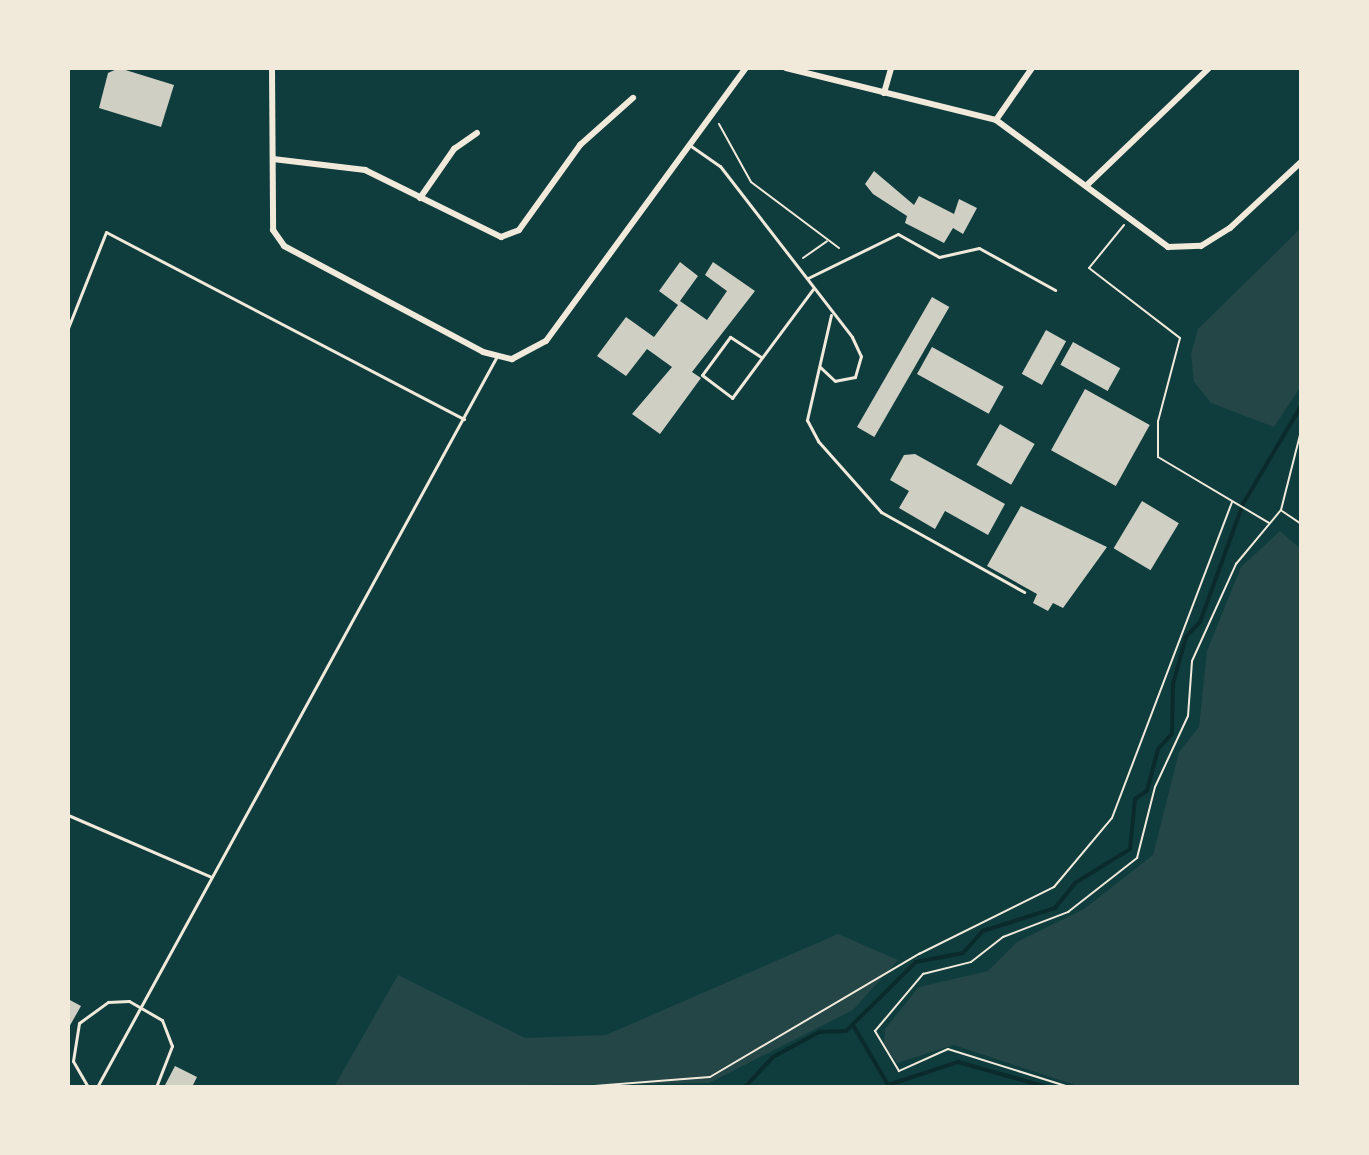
<!DOCTYPE html>
<html>
<head>
<meta charset="utf-8">
<style>
  body { margin:0 }
  #map { position:relative; width:1369px; height:1155px; overflow:hidden; background:#0f3d3e; font-family:"PT Sans Narrow",sans-serif }
  div>[style] { position:absolute }
  [style*='--x'] { left:calc(var(--x)*1px); top:calc(var(--y)*1px); width:calc(var(--w)*1px); rotate:calc(var(--a)*1deg) }
  .green>* { inset:0; background:#244646 }
  .stream>* { height:4px; margin:-2px; padding:0 2px; transform-origin:2px; border-radius:2px; background:#0a2a2b }
  .building>* { inset:0; background:#cfcfc3; transform-origin:0 0 }
  .path>* { height:2px; margin:-1px; padding:0 1px; transform-origin:1px; border-radius:1px; background:#f1e9da }
  .service>* { height:3px; margin:-1.5px; padding:0 1.5px; transform-origin:1.5px; border-radius:1.5px; background:#f1e9da }
  .minor>* { height:6px; margin:-3px; padding:0 3px; transform-origin:3px; border-radius:3px; background:#f1e9da }
  span { translate:-50% -50%; white-space:nowrap; text-align:center; line-height:1.15; -webkit-text-stroke:7px #f1e9da; paint-order:stroke }
  .frame { position:absolute; inset:0; border:70px solid #f1e9da; pointer-events:none }
</style>
</head>
<body>
<div id="map">
  <div class="green">
    <div style="clip-path:polygon(1301px 228px,1301px 386px,1274px 427px,1211px 403px,1194px 382px,1191px 354px,1198px 329px)"></div>
    <div style="clip-path:polygon(1280px 531px,1301px 549px,1301px 1087px,1081px 1087px,954px 1045px,897px 1063px,884px 1045px,885px 1029px,919px 987px,988px 971px,1017px 942px,1084px 909px,1153px 855px,1179px 752px,1199px 727px,1207px 651px,1241px 567px)"></div>
    <div style="clip-path:polygon(838px 934px,898px 960px,853px 1010px,709px 1083px,334px 1087px,398px 975px,525px 1038px,606px 1035px)"></div>
  </div>
  <div class="stream">
    <div style="--x:853;--y:1025;--w:69;--a:59.7"></div>
    <div style="--x:888;--y:1085;--w:74;--a:-18.2"></div>
    <div style="--x:958;--y:1062;--w:92;--a:15.7"></div>
    <div style="--x:745;--y:1087;--w:41;--a:-47"></div>
    <div style="--x:773;--y:1057;--w:52;--a:-28.5"></div>
    <div style="--x:819;--y:1032;--w:27;--a:-2"></div>
    <div style="--x:846;--y:1031;--w:98;--a:-44.6"></div>
    <div style="--x:916;--y:962;--w:48;--a:-10.8"></div>
    <div style="--x:963;--y:953;--w:30;--a:-48"></div>
    <div style="--x:983;--y:931;--w:76;--a:-17.7"></div>
    <div style="--x:1055;--y:908;--w:32;--a:-51"></div>
    <div style="--x:1075;--y:883;--w:65;--a:-31.7"></div>
    <div style="--x:1130;--y:849;--w:50;--a:-84.3"></div>
    <div style="--x:1135;--y:799;--w:14;--a:-34"></div>
    <div style="--x:1147;--y:791;--w:43;--a:-75.3"></div>
    <div style="--x:1158;--y:749;--w:21;--a:-47"></div>
    <div style="--x:1172;--y:734;--w:50;--a:-88.9"></div>
    <div style="--x:1173;--y:684;--w:49;--a:-74.5"></div>
    <div style="--x:1186;--y:637;--w:21;--a:-47"></div>
    <div style="--x:1200;--y:622;--w:126;--a:-70"></div>
    <div style="--x:1243;--y:504;--w:114;--a:-59.4"></div>
  </div>
  <div class="building">
    <div style="clip-path:polygon(119px 68px,174px 85px,161px 127px,99px 108px,108px 73px)"></div>
    <div style="clip-path:polygon(874px 171px,914px 205px,919px 196px,954px 214px,959px 199px,977px 208px,963px 234px,953px 228px,944px 243px,905px 223px,907px 216px,873px 194px,865px 184px)"></div>
    <div style="clip-path:polygon(680px 262px,698px 276px,680px 301px,707px 320px,727px 291px,705px 275px,713px 262px,755px 291px,692px 372px,701px 378px,660px 434px,632px 414px,672px 367px,647px 349px,626px 376px,597px 356px,626px 317px,654px 337px,678px 305px,659px 291px)"></div>
    <div style="left:932px;top:297px;width:20px;height:150px;rotate:30deg"></div>
    <div style="left:1046px;top:330px;width:23px;height:50px;rotate:29deg"></div>
    <div style="left:1073px;top:342px;width:54px;height:26px;rotate:29deg"></div>
    <div style="left:932px;top:347px;width:82px;height:31px;rotate:29deg"></div>
    <div style="left:1085px;top:389px;width:74px;height:70px;rotate:29deg"></div>
    <div style="left:1000px;top:424px;width:40px;height:47px;rotate:30deg"></div>
    <div style="clip-path:polygon(915px 454px,1005px 504px,988px 535px,945px 511px,935px 529px,899px 508px,909px 491px,890px 480px,904px 455px)"></div>
    <div style="left:1142px;top:501px;width:43px;height:55px;rotate:31deg"></div>
    <div style="clip-path:polygon(1021px 506px,1107px 547px,1063px 608px,1053px 603px,1048px 611px,1033px 603px,1037px 594px,987px 566px)"></div>
    <div style="clip-path:polygon(68px 999px,81px 1006px,68px 1029px)"></div>
    <div style="clip-path:polygon(175px 1066px,197px 1077px,192px 1087px,164px 1087px)"></div>
  </div>
  <div class="path">
    <div style="--x:719;--y:124;--w:66;--a:61.1"></div>
    <div style="--x:751;--y:182;--w:110;--a:36.9"></div>
    <div style="--x:1124;--y:225;--w:55;--a:129.1"></div>
    <div style="--x:1089;--y:268;--w:115;--a:37.6"></div>
    <div style="--x:1180;--y:338;--w:86;--a:104.8"></div>
    <div style="--x:1158;--y:421;--w:36;--a:90"></div>
    <div style="--x:1158;--y:457;--w:129;--a:30.7"></div>
    <div style="--x:803;--y:258;--w:29;--a:-35"></div>
    <div style="--x:1282;--y:511;--w:23;--a:34"></div>
    <div style="--x:581;--y:1087;--w:129;--a:-4.4"></div>
    <div style="--x:710;--y:1077;--w:243;--a:-30.5"></div>
    <div style="--x:919;--y:954;--w:151;--a:-26.4"></div>
    <div style="--x:1054;--y:887;--w:90;--a:-50"></div>
    <div style="--x:1112;--y:818;--w:338;--a:-69.2"></div>
    <div style="--x:1069;--y:1087;--w:127;--a:-162.6"></div>
    <div style="--x:948;--y:1049;--w:54;--a:155.8"></div>
    <div style="--x:899;--y:1071;--w:47;--a:-121"></div>
    <div style="--x:875;--y:1031;--w:75;--a:-49.9"></div>
    <div style="--x:923;--y:974;--w:49;--a:-14"></div>
    <div style="--x:971;--y:962;--w:41;--a:-38"></div>
    <div style="--x:1003;--y:937;--w:70;--a:-21"></div>
    <div style="--x:1068;--y:912;--w:88;--a:-38"></div>
    <div style="--x:1137;--y:858;--w:73;--a:-75.8"></div>
    <div style="--x:1155;--y:787;--w:78;--a:-65.1"></div>
    <div style="--x:1188;--y:716;--w:55;--a:-85.8"></div>
    <div style="--x:1192;--y:661;--w:107;--a:-65.6"></div>
    <div style="--x:1236;--y:564;--w:70;--a:-50.2"></div>
    <div style="--x:1281;--y:510;--w:81;--a:-75.8"></div>
  </div>
  <div class="service">
    <div style="--x:691;--y:146;--w:35;--a:35"></div>
    <div style="--x:720;--y:166;--w:216;--a:52.3"></div>
    <div style="--x:852;--y:337;--w:21;--a:65"></div>
    <div style="--x:861;--y:356;--w:22;--a:106"></div>
    <div style="--x:855;--y:377;--w:20;--a:169"></div>
    <div style="--x:835;--y:381;--w:21;--a:-137"></div>
    <div style="--x:808;--y:278;--w:100;--a:-26.1"></div>
    <div style="--x:898;--y:234;--w:47;--a:29.3"></div>
    <div style="--x:939;--y:257;--w:41;--a:-12.7"></div>
    <div style="--x:979;--y:248;--w:87;--a:28.9"></div>
    <div style="--x:831;--y:315;--w:108;--a:102.9"></div>
    <div style="--x:807;--y:420;--w:24;--a:62"></div>
    <div style="--x:818;--y:441;--w:95;--a:48.4"></div>
    <div style="--x:881;--y:512;--w:164;--a:29.2"></div>
    <div style="--x:68;--y:328;--w:103;--a:-68.4"></div>
    <div style="--x:106;--y:232;--w:404;--a:27.6"></div>
    <div style="--x:761;--y:357;--w:37;--a:-147"></div>
    <div style="--x:730;--y:337;--w:47;--a:126.4"></div>
    <div style="--x:702;--y:375;--w:38;--a:37"></div>
    <div style="--x:732;--y:398;--w:136;--a:-53.4"></div>
    <div style="--x:68;--y:815;--w:156;--a:23.4"></div>
    <div style="--x:88;--y:1087;--w:30;--a:-120"></div>
    <div style="--x:73;--y:1061;--w:38;--a:-81"></div>
    <div style="--x:79;--y:1023;--w:36;--a:-36"></div>
    <div style="--x:108;--y:1002;--w:21;--a:-3"></div>
    <div style="--x:129;--y:1001;--w:38;--a:30"></div>
    <div style="--x:162;--y:1020;--w:28;--a:69"></div>
    <div style="--x:172;--y:1046;--w:44;--a:111.3"></div>
    <div style="--x:97;--y:1087;--w:831;--a:-61.31"></div>
  </div>
  <div class="minor">
    <div style="--x:272;--y:68;--w:162;--a:89.6"></div>
    <div style="--x:273;--y:230;--w:19;--a:55"></div>
    <div style="--x:284;--y:246;--w:225;--a:28"></div>
    <div style="--x:483;--y:352;--w:30;--a:14"></div>
    <div style="--x:512;--y:359;--w:38;--a:-28"></div>
    <div style="--x:546;--y:341;--w:338;--a:-53.8"></div>
    <div style="--x:786;--y:68;--w:216;--a:13.9"></div>
    <div style="--x:996;--y:120;--w:214;--a:36.4"></div>
    <div style="--x:1168;--y:247;--w:33;--a:-2"></div>
    <div style="--x:1201;--y:246;--w:34;--a:-32"></div>
    <div style="--x:1230;--y:228;--w:97;--a:-42.9"></div>
    <div style="--x:884;--y:93;--w:26;--a:-74"></div>
    <div style="--x:996;--y:120;--w:63;--a:-55.3"></div>
    <div style="--x:273;--y:159;--w:93;--a:6.8"></div>
    <div style="--x:365;--y:170;--w:152;--a:26.2"></div>
    <div style="--x:501;--y:237;--w:19;--a:-21"></div>
    <div style="--x:519;--y:230;--w:105;--a:-54.3"></div>
    <div style="--x:580;--y:145;--w:71;--a:-41.6"></div>
    <div style="--x:1086;--y:186;--w:170;--a:-43.8"></div>
    <div style="--x:420;--y:198;--w:60;--a:-55.2"></div>
    <div style="--x:454;--y:149;--w:28;--a:-35"></div>
  </div>
  <div class="frame"></div>
</div>
</body>
</html>
